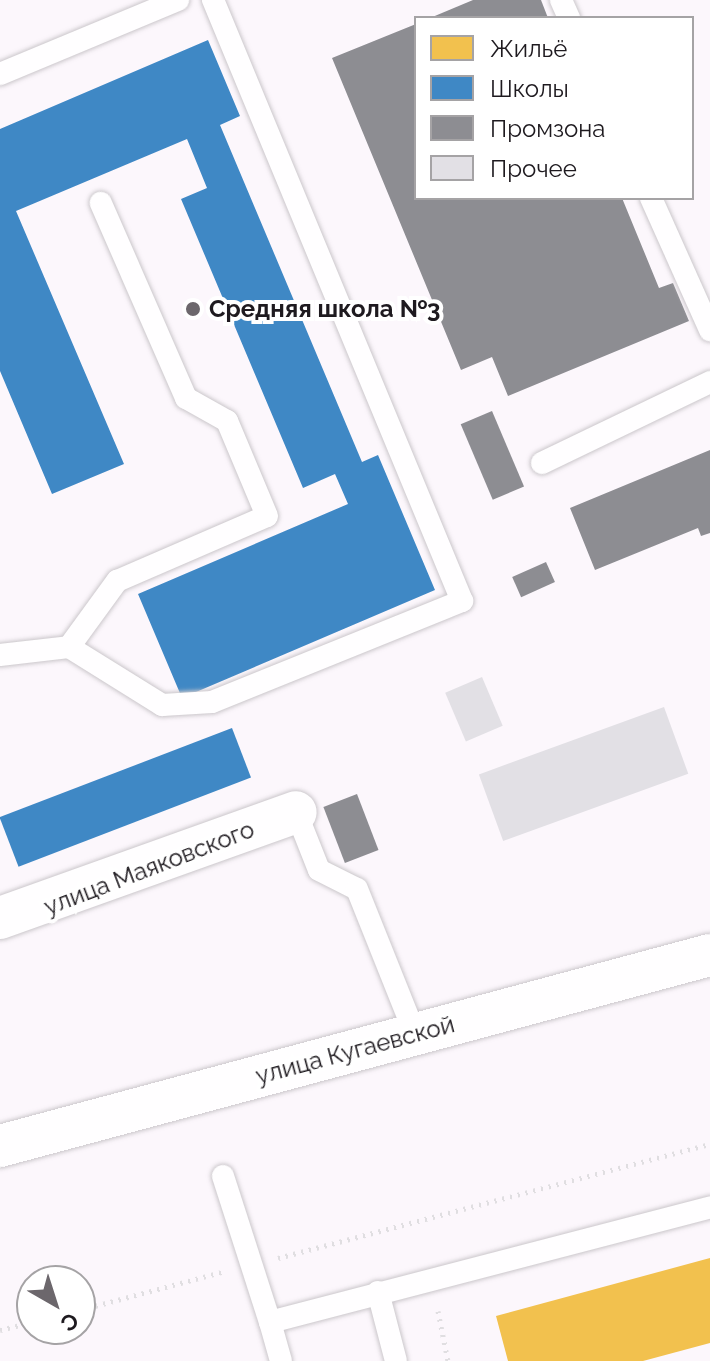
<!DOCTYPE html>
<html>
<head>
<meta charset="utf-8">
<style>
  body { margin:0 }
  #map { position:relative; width:710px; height:1361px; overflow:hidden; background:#fcf7fc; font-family:Raleway,sans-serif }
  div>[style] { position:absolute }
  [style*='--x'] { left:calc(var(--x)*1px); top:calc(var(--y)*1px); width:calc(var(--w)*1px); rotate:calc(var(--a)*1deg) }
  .homes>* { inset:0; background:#f2c14e }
  .schools>* { inset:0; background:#3f88c5; transform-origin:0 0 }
  .industry>* { inset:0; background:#8d8d92; transform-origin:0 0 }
  .building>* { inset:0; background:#e2e0e5; transform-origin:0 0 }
  .path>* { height:5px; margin-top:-2.5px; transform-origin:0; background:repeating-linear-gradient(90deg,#e0dee1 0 2px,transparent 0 8px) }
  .roads { filter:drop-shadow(0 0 2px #cbc7cb) drop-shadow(0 0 2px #cbc7cb) }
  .lane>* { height:22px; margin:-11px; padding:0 11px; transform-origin:11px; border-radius:11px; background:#fffeff }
  .street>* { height:42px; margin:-21px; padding:0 21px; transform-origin:21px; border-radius:21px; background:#fffeff }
  .dots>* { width:22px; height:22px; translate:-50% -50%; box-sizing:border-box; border:4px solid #fff; border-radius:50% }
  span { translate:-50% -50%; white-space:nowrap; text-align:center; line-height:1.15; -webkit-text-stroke:8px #fff; paint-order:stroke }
  .poi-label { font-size:24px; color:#1e1a1f; font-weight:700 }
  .left { translate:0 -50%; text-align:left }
  .street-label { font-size:24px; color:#1e1a1f }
  .legend { position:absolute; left:414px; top:16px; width:280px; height:184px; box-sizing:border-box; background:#fff; border:2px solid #a5a3a5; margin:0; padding:10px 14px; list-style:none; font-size:24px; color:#1e1a1f }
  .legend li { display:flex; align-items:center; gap:16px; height:40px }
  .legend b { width:40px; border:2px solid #a5a3a5 }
  .north { position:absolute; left:16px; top:1265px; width:80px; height:80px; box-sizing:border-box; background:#fff; border:2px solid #a5a3a5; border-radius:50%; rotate:141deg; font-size:22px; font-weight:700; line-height:32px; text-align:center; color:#1e1a1f }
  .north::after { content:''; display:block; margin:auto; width:28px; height:36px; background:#6c676c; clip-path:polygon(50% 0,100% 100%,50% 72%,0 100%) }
</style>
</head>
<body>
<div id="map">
  <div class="homes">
    <div style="clip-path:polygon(710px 1258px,710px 1343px,643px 1361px,508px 1361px,496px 1316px)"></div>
  </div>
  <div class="schools">
    <div style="clip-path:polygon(208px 40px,240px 116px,220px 125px,362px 462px,378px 455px,435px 590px,182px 698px,138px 594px,348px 504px,335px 474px,303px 488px,181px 199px,207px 188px,187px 139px,16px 211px,124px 464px,52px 494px,0 371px,0 129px)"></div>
    <div style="left:232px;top:728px;width:53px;height:249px;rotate:69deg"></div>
  </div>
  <div class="industry">
    <div style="clip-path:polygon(473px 0,541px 0,548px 18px,430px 18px)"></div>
    <div style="clip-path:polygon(416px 24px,416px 198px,622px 198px,659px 288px,673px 283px,689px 321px,508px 396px,492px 357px,461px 370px,332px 58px)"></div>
    <div style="left:492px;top:411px;width:82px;height:34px;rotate:67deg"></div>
    <div style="clip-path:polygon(710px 450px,710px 533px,701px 536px,698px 528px,595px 570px,570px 508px)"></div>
    <div style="left:546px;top:562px;width:22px;height:37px;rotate:66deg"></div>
    <div style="left:357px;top:794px;width:60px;height:36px;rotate:69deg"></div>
  </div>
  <div class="building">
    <div style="left:482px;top:677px;width:53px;height:40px;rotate:67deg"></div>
    <div style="left:664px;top:707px;width:71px;height:197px;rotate:70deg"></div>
  </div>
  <div class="path">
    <div style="--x:278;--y:1258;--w:447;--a:-14.8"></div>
    <div style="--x:80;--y:1310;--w:151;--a:-15"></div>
    <div style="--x:438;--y:1311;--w:51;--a:78.7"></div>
    <div style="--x:0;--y:1330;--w:33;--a:-14"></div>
  </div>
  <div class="roads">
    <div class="lane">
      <div style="--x:561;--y:0;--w:20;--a:66"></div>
      <div style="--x:0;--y:74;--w:193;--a:-22.6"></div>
      <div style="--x:651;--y:198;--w:145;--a:65.9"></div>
      <div style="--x:542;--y:463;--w:187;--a:-25.7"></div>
      <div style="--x:69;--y:647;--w:82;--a:-54"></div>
      <div style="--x:117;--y:581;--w:163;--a:-23.4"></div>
      <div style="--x:267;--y:516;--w:103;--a:-112.8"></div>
      <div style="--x:227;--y:421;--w:47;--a:-150.7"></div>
      <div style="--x:186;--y:398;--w:213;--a:-113.6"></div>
      <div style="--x:0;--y:655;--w:69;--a:-6.6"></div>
      <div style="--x:69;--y:647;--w:110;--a:31.9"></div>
      <div style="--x:162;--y:705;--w:50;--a:-3.4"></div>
      <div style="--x:212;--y:702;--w:270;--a:-22"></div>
      <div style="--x:462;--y:601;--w:651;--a:-112.5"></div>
      <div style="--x:296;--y:812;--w:62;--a:68.4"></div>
      <div style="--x:319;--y:870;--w:42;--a:26.6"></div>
      <div style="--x:357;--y:889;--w:156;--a:68.2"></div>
      <div style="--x:223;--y:1176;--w:153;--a:72.2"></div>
      <div style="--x:378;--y:1292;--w:71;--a:75.4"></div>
      <div style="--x:281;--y:1361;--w:41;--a:-105.8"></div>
      <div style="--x:270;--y:1322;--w:455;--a:-14.6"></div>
    </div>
    <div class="street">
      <div style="--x:0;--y:918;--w:314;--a:-19.7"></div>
      <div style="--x:0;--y:1146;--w:735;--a:-15.06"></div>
    </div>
  </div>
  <div class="dots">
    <div style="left:193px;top:309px;background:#6c676c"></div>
  </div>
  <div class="poi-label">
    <span class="left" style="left:209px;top:309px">Средняя школа №3</span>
  </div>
  <div class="street-label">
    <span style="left:149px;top:868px;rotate:-21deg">улица Маяковского</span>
    <span style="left:355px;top:1050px;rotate:-15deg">улица Кугаевской</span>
  </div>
  <ul class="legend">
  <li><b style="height:22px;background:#f2c14e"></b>Жильё</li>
  <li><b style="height:22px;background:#3f88c5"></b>Школы</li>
  <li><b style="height:22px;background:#8d8d92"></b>Промзона</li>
  <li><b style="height:22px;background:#e2e0e5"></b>Прочее</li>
  </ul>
  <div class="north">С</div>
</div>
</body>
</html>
